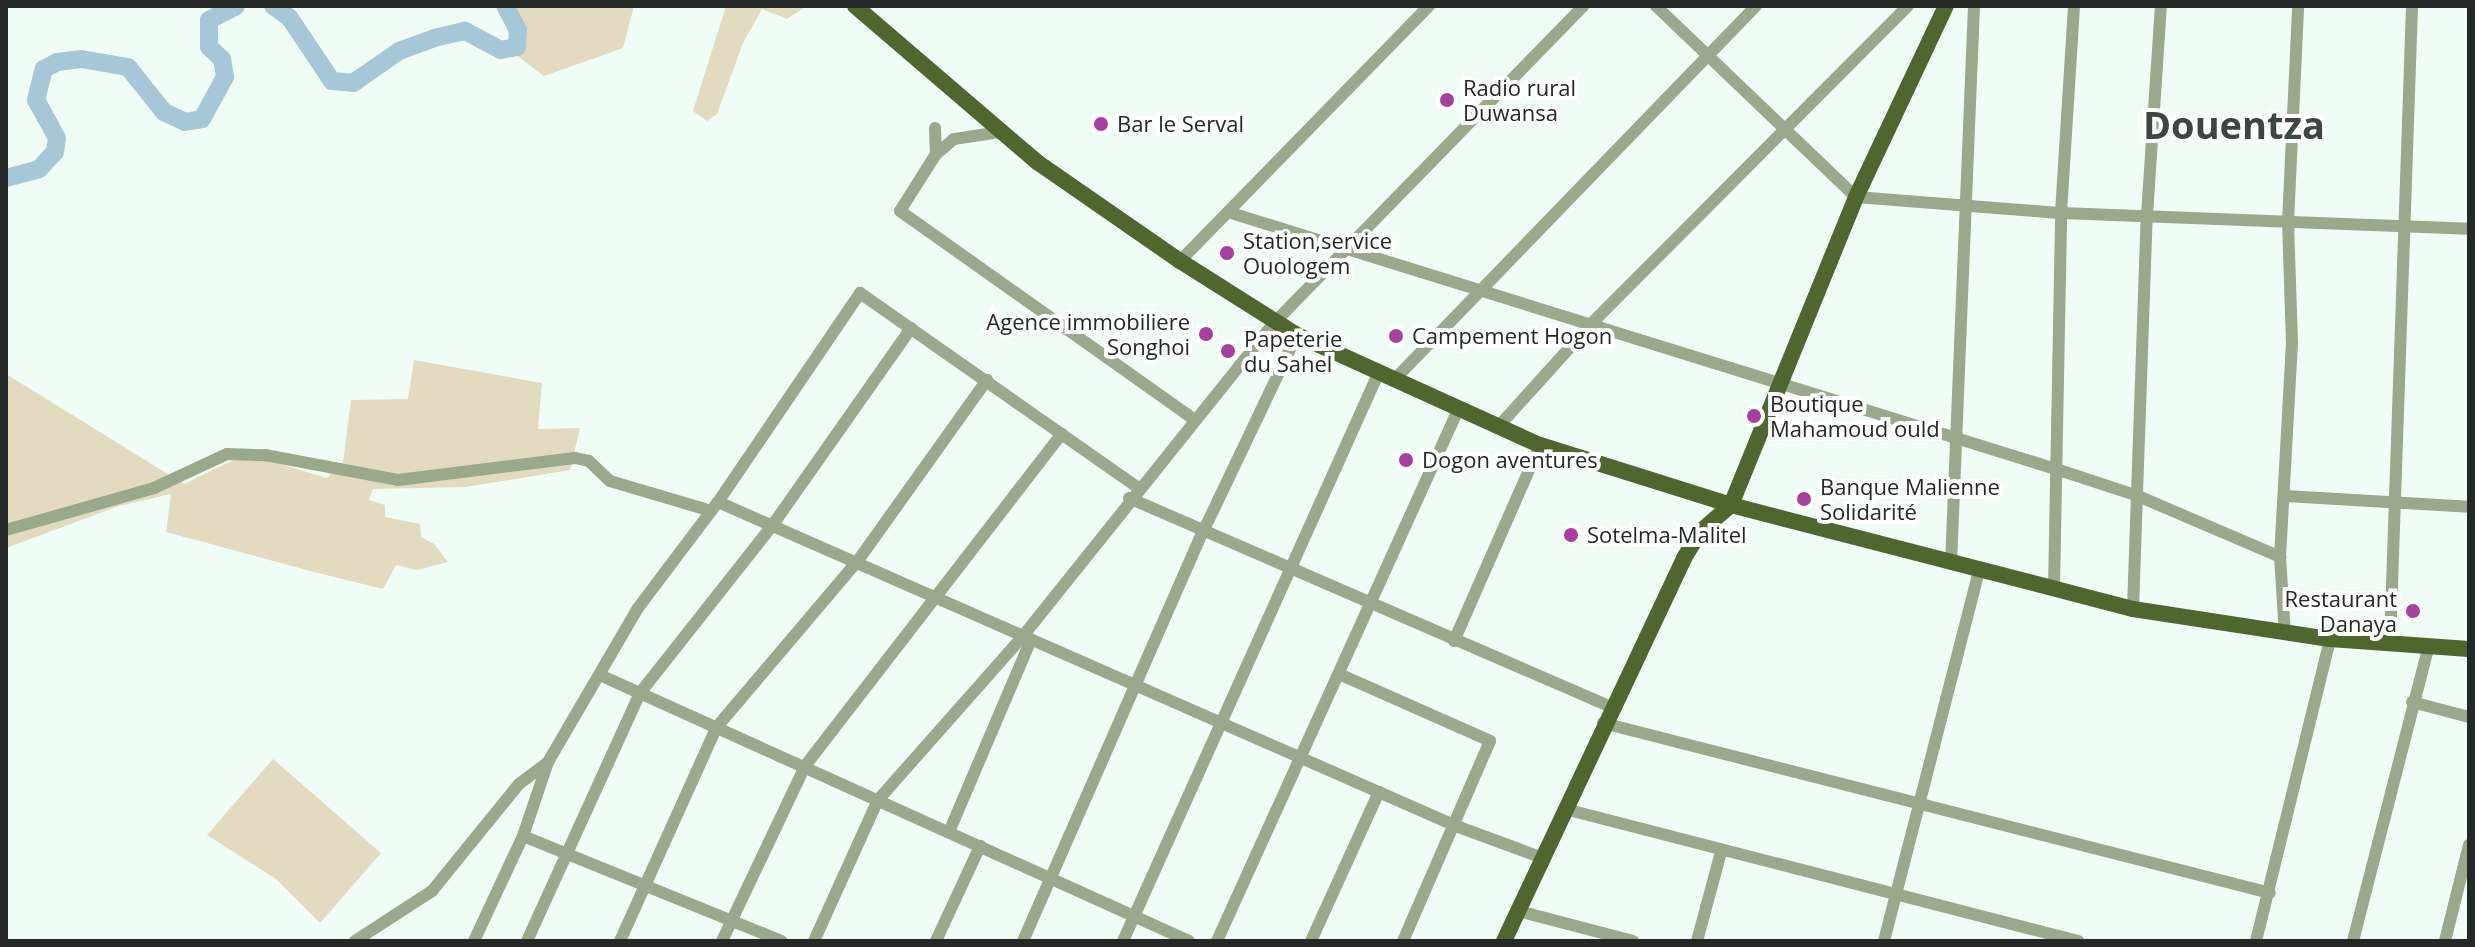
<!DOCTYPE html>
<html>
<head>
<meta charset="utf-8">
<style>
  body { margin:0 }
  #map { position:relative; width:2475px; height:947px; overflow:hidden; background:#f0fdf6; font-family:"Open Sans",sans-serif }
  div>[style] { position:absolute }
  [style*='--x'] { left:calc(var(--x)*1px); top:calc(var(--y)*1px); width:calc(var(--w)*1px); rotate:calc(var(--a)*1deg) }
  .green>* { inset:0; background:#e2dbc0 }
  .river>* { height:18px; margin:-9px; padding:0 9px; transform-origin:9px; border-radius:9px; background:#a6c7d8 }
  .minor>* { height:12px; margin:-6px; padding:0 6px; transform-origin:6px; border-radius:6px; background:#9aa98b }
  .major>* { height:16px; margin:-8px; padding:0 8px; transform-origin:8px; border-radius:8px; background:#4e672f }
  .dots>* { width:22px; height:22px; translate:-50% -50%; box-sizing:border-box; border:4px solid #fff; border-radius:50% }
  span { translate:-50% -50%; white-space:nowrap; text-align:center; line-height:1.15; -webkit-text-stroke:8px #fff; paint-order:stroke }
  .poi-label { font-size:22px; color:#242927 }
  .left { translate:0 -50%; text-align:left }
  .right { translate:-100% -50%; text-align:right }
  .town-label { font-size:38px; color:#3d4742; font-weight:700 }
  .frame { position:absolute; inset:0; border:8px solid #242927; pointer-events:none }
</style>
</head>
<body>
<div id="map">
  <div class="green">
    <div style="clip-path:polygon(499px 6px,634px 6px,623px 48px,544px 76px,516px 55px)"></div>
    <div style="clip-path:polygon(726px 6px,807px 6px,787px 19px,762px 9px,743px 43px,717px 114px,707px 121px,693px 111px)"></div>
    <div style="clip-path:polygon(414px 360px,542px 383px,538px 429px,580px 428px,570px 470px,466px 487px,373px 489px,369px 500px,385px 505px,385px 517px,420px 524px,421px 537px,434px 544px,448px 562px,417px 570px,396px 565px,383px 589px,318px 573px,166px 532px,171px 494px,119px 506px,6px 548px,6px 374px,184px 484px,233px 460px,270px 461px,327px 478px,343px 462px,351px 400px,408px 399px)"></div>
    <div style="clip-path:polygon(273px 759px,381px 853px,320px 923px,276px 879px,207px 835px)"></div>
  </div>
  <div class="river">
    <div style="--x:273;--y:6;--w:19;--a:35"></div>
    <div style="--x:289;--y:17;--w:77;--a:56.1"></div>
    <div style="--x:332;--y:81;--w:21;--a:5"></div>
    <div style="--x:353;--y:83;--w:56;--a:-34.8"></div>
    <div style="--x:399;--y:51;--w:37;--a:-20"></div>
    <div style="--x:434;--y:38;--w:32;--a:-13"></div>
    <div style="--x:465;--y:31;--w:40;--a:28"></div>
    <div style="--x:500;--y:50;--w:17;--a:-10"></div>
    <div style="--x:517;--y:47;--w:17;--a:-87"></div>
    <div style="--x:518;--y:30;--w:27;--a:-118"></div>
    <div style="--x:6;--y:178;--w:34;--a:-15"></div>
    <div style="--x:39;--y:169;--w:23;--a:-47"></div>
    <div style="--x:55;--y:152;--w:14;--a:-82"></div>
    <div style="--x:57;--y:138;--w:43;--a:-118.9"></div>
    <div style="--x:36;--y:100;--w:32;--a:-76"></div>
    <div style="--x:44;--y:69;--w:15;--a:-28"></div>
    <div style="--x:57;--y:62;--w:24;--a:-7"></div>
    <div style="--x:81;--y:59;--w:48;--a:9.7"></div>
    <div style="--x:128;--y:67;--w:58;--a:51.3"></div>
    <div style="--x:164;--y:112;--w:23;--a:25"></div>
    <div style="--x:185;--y:122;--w:17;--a:-10"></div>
    <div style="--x:202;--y:119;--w:48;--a:-61.3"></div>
    <div style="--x:225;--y:77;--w:18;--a:-99"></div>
    <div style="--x:222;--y:59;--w:18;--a:-137"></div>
    <div style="--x:209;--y:47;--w:27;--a:-90"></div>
    <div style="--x:209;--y:20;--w:30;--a:-27"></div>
  </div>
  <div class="minor">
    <div style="--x:1656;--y:6;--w:277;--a:43.7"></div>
    <div style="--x:1856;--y:197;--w:206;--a:4.5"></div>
    <div style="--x:2061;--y:213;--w:408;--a:2.2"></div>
    <div style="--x:935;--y:128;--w:26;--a:88"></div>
    <div style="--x:1000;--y:132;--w:47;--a:171.3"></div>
    <div style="--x:954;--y:139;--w:23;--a:140"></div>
    <div style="--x:936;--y:154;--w:67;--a:122.3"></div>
    <div style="--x:900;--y:211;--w:360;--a:35.3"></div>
    <div style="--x:1228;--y:212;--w:870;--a:17.25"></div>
    <div style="--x:2059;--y:470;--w:83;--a:18.2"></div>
    <div style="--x:2138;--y:496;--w:155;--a:23.2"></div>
    <div style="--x:1180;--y:261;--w:356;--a:-45.7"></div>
    <div style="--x:1393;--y:381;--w:522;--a:-45.93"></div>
    <div style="--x:1498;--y:427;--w:139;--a:-47.9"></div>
    <div style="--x:1591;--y:324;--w:449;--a:-45.1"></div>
    <div style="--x:2286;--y:496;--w:183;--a:3.4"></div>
    <div style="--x:1129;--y:498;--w:525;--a:23.44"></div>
    <div style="--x:718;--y:502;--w:806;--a:23.7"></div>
    <div style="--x:1456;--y:826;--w:93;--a:20.2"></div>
    <div style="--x:6;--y:530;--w:154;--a:-15.8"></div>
    <div style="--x:154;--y:488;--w:81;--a:-25"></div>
    <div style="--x:227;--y:454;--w:38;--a:2"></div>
    <div style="--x:265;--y:455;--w:135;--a:10.6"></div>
    <div style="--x:398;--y:480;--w:178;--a:-7.1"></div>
    <div style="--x:575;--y:458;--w:14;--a:12"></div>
    <div style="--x:589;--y:461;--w:29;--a:44"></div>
    <div style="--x:610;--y:481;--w:105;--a:16.5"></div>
    <div style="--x:1951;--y:564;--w:558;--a:-87.64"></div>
    <div style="--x:2054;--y:588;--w:375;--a:-88.9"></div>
    <div style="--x:2061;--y:213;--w:207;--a:-86.4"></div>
    <div style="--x:2133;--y:609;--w:394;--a:-88"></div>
    <div style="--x:2147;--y:215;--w:209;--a:-86.2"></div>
    <div style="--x:2285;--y:634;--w:77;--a:-93.7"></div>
    <div style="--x:2280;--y:557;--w:214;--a:-86.8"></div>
    <div style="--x:2292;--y:343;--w:121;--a:-91.9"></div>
    <div style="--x:2288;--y:222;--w:216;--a:-87.3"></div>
    <div style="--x:1454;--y:641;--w:214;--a:-66.3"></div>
    <div style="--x:2390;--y:643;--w:637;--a:-88.02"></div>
    <div style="--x:1339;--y:674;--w:165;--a:23.9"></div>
    <div style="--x:1490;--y:741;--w:218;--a:113.5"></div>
    <div style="--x:602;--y:676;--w:644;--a:24.3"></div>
    <div style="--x:2412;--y:702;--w:59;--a:14.7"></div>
    <div style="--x:1603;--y:723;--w:688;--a:14.3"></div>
    <div style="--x:1565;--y:809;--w:530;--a:14.43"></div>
    <div style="--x:949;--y:832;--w:209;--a:-66.9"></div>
    <div style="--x:523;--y:836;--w:279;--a:22.1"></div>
    <div style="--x:1518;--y:911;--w:119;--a:14.6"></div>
    <div style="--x:355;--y:941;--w:92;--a:-33"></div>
    <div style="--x:432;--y:891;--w:138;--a:-50.9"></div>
    <div style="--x:519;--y:784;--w:35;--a:-37"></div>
    <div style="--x:474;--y:941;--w:116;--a:-65"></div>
    <div style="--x:523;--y:836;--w:78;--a:-71.3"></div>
    <div style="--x:548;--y:762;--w:178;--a:-59.7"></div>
    <div style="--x:638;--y:608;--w:133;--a:-53"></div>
    <div style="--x:718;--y:502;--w:253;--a:-55.8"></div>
    <div style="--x:860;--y:293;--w:338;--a:35"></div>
    <div style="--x:527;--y:941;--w:273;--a:-65.5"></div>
    <div style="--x:640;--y:693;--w:213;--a:-51.7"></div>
    <div style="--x:772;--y:526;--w:242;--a:-54.9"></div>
    <div style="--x:620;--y:941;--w:234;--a:-65.7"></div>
    <div style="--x:716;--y:728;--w:218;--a:-49.7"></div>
    <div style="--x:857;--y:562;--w:224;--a:-54.5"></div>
    <div style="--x:722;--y:941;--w:194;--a:-64.6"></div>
    <div style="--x:805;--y:766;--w:420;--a:-52.3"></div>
    <div style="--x:814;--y:941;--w:155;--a:-65.6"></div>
    <div style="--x:878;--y:800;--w:219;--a:-48.5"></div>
    <div style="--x:1023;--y:636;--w:403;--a:-51.3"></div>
    <div style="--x:1275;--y:322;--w:441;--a:-45.7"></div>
    <div style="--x:936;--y:941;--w:105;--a:-65.1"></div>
    <div style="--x:1023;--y:941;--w:445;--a:-66.3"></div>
    <div style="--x:1202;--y:534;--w:221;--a:-64.5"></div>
    <div style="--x:1123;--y:941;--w:622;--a:-65.78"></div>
    <div style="--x:1217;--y:941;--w:583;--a:-65.59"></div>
    <div style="--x:1311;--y:941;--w:164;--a:-65.5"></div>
    <div style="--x:1697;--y:941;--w:92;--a:-74.9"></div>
    <div style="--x:1884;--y:941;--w:383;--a:-75.6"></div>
    <div style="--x:2256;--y:941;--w:311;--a:-76.2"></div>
    <div style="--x:2353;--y:941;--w:305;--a:-75.6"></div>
    <div style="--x:2445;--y:941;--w:99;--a:-76"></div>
  </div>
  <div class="major">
    <div style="--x:855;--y:6;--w:240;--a:40.6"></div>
    <div style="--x:1037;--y:162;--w:174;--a:34.7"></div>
    <div style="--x:1180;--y:261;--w:138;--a:32.3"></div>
    <div style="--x:1297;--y:335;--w:267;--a:24.4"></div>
    <div style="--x:1540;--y:445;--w:200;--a:17.4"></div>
    <div style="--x:1731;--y:505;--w:415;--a:14.5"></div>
    <div style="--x:2133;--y:609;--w:199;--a:8.7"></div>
    <div style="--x:2330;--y:639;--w:139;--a:4.1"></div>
    <div style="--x:1504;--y:941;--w:423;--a:-64.8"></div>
    <div style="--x:1684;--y:558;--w:32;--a:-58"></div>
    <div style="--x:1701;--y:531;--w:40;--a:-41"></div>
    <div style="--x:1731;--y:505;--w:332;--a:-67.9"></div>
    <div style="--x:1856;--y:197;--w:211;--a:-64.8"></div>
  </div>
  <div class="dots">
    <div style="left:1447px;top:100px;background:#a73fa1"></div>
    <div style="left:1101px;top:124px;background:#a73fa1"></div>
    <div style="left:1227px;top:253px;background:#a73fa1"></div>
    <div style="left:1206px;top:334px;background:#a73fa1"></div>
    <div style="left:1396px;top:336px;background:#a73fa1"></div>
    <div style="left:1228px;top:351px;background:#a73fa1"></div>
    <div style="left:1754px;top:416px;background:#a73fa1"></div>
    <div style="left:1406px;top:460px;background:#a73fa1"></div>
    <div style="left:1804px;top:499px;background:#a73fa1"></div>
    <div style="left:1571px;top:535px;background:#a73fa1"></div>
    <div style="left:2413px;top:611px;background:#a73fa1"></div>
  </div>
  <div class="poi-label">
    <span class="left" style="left:1463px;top:100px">Radio rural<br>Duwansa</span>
    <span class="left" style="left:1117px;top:124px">Bar le Serval</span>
    <span class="left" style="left:1243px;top:253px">Station,service<br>Ouologem</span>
    <span class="right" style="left:1190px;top:334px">Agence immobiliere<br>Songhoi</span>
    <span class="left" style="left:1412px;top:336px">Campement Hogon</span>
    <span class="left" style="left:1244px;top:351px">Papeterie<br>du Sahel</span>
    <span class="left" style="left:1770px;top:416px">Boutique<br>Mahamoud ould</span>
    <span class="left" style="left:1422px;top:460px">Dogon aventures</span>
    <span class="left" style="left:1820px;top:499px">Banque Malienne<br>Solidarité</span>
    <span class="left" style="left:1587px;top:535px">Sotelma-Malitel</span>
    <span class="right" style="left:2397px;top:611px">Restaurant<br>Danaya</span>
  </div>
  <div class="town-label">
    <span style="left:2234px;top:125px">Douentza</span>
  </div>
  <div class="frame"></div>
</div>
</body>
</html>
